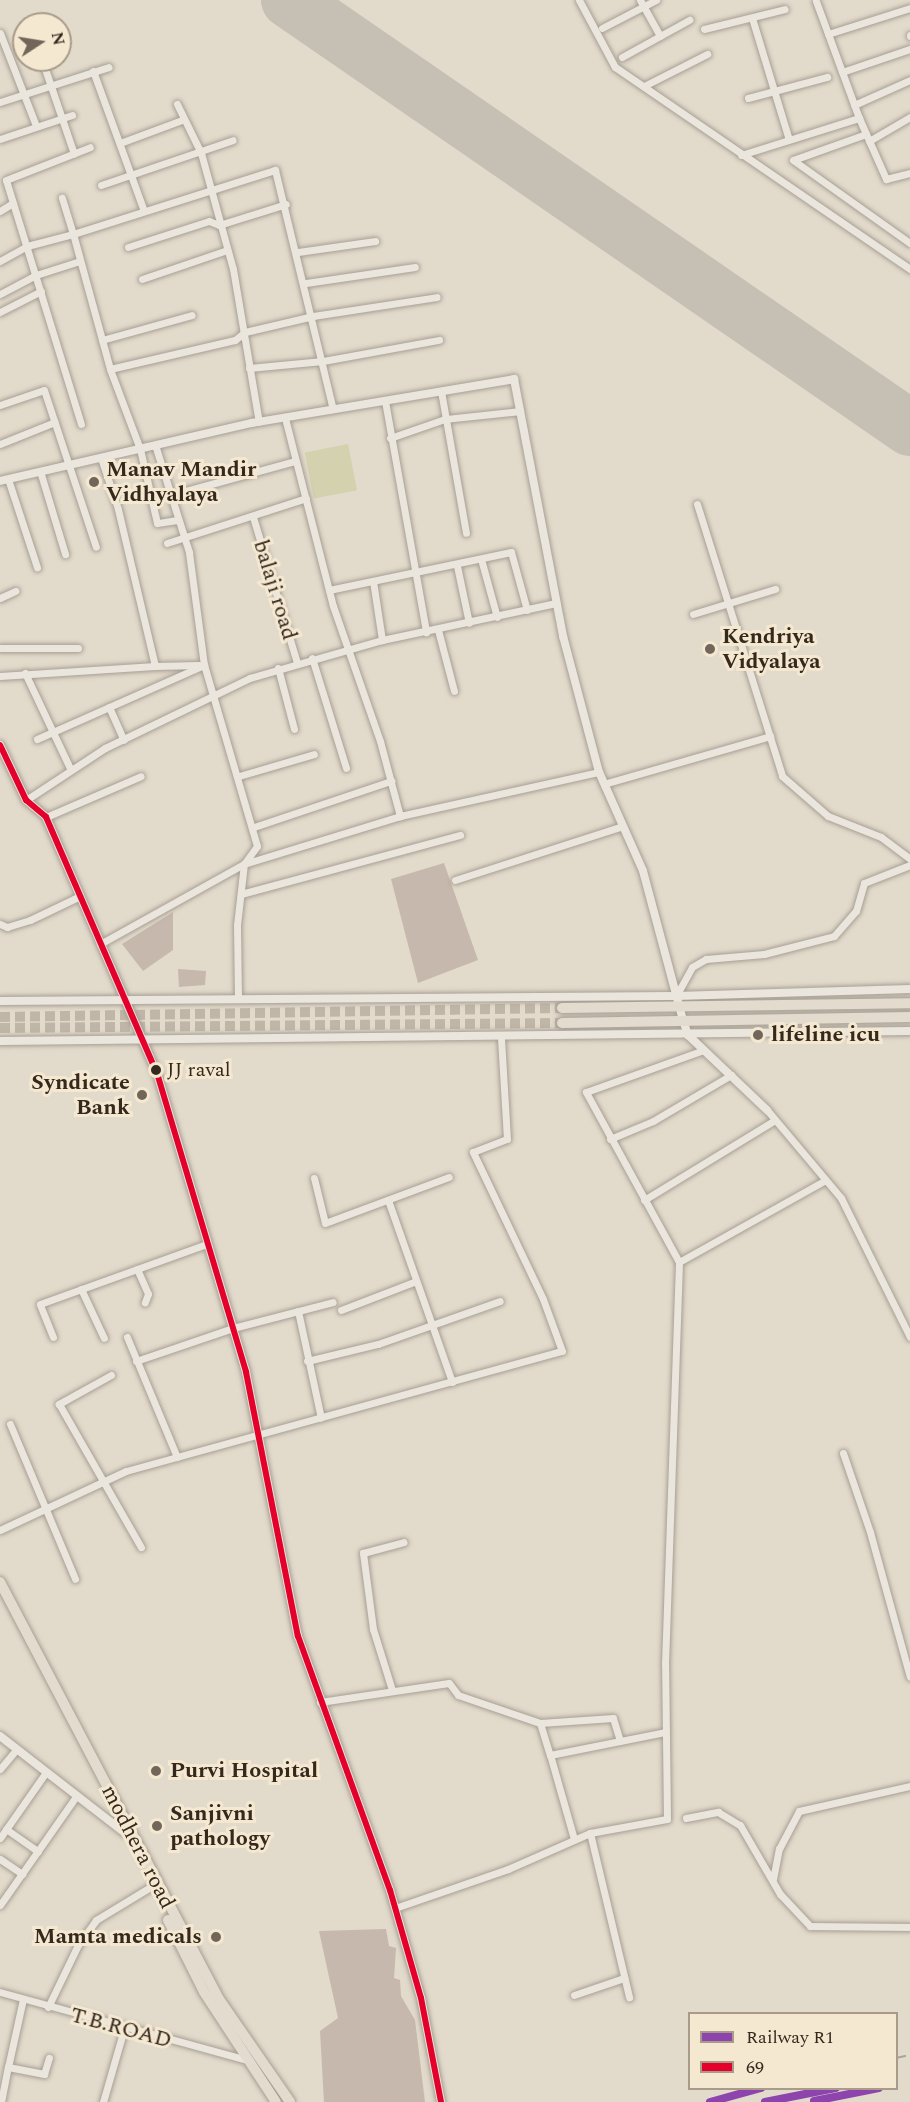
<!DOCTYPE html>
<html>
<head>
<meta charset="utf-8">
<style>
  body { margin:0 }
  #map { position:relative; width:910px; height:2102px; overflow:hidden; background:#e2dacb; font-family:Spectral,serif }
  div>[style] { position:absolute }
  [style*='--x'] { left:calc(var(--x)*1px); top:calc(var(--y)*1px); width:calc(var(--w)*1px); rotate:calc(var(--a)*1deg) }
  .green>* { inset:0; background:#d3d1ae; transform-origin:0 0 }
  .runway>* { height:56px; margin:-28px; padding:0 28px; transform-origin:28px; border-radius:28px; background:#c6bfb4 }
  .building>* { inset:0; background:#c6b8ac }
  .primary-tunnel>* { height:10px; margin-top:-5px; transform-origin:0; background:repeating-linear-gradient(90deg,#bfb6a8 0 10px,transparent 0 15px) }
  .roads { filter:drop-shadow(0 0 2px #a79f94) drop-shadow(0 0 2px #a79f94) }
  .minor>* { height:7px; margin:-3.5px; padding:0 3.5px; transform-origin:3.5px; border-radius:3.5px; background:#eae6dd }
  .tertiary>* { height:8px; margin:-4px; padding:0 4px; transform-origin:4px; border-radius:4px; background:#eae6dd }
  .primary>* { height:10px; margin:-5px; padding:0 5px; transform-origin:5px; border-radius:5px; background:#e2dbce }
  .rail>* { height:2px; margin-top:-1px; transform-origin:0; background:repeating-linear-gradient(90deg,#aaa49d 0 10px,transparent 0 20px) }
  .bus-1>* { height:6px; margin:-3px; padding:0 3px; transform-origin:3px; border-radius:3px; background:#e4002b }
  .rail-1>* { height:8px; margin:-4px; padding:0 4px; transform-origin:4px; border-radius:4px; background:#8e44ad }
  .dots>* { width:16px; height:16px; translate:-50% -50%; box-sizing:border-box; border:3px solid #f4e8d1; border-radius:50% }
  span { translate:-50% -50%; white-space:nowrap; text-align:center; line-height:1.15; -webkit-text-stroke:6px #f4e8d1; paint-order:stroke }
  .bus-label { font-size:20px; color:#35281d }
  .left { translate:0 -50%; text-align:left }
  .poi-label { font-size:22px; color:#35281d; font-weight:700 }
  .right { translate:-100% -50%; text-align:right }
  .street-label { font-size:22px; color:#35281d }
  .legend { position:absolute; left:688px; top:2012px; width:210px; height:78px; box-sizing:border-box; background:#f4e8d1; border:2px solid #a89b89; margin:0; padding:8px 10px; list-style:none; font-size:18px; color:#35281d }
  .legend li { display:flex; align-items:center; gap:12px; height:30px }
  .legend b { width:30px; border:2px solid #a89b89 }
  .north { position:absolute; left:12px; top:12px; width:60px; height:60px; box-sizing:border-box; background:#f4e8d1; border:2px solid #a89b89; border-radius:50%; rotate:78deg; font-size:16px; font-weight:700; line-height:24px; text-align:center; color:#35281d }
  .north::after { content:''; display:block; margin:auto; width:21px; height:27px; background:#72665a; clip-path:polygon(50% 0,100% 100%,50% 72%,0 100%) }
</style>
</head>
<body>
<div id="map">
  <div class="green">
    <div style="left:348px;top:444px;width:47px;height:44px;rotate:79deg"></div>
  </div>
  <div class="runway">
    <div style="--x:289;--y:0;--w:754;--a:34.58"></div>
  </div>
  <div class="building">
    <div style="clip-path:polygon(444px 863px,478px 960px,418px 983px,391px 879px)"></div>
    <div style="clip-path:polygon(173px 912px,173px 950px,143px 971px,122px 944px)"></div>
    <div style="clip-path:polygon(178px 969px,206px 971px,205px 985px,179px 987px)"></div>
    <div style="clip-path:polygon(386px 1929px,389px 1946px,396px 1948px,394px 1978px,400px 1980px,401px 1996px,415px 2020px,425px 2102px,324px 2102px,320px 2031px,338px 2018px,319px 1931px)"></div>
  </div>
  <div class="primary-tunnel">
    <div style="--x:0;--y:1017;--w:562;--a:-0.92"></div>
    <div style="--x:0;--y:1028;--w:562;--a:-0.51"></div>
  </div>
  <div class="roads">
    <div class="minor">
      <div style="--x:579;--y:0;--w:76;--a:61.8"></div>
      <div style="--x:615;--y:67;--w:358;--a:34.4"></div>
      <div style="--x:640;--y:0;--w:41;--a:60.9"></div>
      <div style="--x:752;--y:18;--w:127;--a:73.1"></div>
      <div style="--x:602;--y:28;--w:61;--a:-27.4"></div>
      <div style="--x:704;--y:29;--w:83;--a:-13.9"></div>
      <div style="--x:0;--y:33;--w:100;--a:68.8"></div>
      <div style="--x:828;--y:34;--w:86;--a:-17.6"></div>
      <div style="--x:910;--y:35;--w:1;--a:90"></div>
      <div style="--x:622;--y:57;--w:77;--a:-28.9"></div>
      <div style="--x:42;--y:60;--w:99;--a:71.2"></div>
      <div style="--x:93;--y:71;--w:149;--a:70"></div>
      <div style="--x:842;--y:72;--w:72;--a:-18.7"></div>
      <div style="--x:644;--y:86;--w:71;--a:-26.9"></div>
      <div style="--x:748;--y:98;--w:82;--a:-14.9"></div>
      <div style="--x:0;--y:102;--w:114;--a:-17.8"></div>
      <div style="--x:177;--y:104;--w:55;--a:63.9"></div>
      <div style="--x:201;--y:153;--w:120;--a:74.6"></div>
      <div style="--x:233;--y:269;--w:155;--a:80.4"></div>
      <div style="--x:854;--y:105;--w:61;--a:-24.1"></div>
      <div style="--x:859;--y:118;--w:67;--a:66.1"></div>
      <div style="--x:886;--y:179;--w:25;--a:-14"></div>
      <div style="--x:866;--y:134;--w:77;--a:160.4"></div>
      <div style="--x:793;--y:160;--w:143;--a:35.4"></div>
      <div style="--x:0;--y:139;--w:76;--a:-18.4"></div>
      <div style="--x:869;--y:141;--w:48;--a:-30.3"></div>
      <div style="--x:120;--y:143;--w:66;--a:-20.4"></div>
      <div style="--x:741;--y:155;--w:124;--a:-17.4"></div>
      <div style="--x:859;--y:118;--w:125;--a:-110.2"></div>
      <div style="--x:101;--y:185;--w:139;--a:-18.8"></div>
      <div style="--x:0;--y:211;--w:15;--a:-32"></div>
      <div style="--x:128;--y:247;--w:85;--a:-17.8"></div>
      <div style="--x:209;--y:221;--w:11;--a:22"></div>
      <div style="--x:219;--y:225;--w:70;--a:-17.4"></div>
      <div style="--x:298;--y:252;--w:78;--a:-8.1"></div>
      <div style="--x:0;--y:261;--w:31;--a:-29"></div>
      <div style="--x:27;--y:246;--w:48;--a:-14.6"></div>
      <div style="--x:73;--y:234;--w:38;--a:-107"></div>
      <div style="--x:142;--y:279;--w:90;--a:-18.8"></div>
      <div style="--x:306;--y:283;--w:110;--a:-8.4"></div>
      <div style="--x:0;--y:294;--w:41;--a:-27.8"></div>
      <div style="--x:36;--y:275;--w:46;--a:-17.7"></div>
      <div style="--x:0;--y:312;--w:46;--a:-27.1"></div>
      <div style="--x:102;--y:340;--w:93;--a:-15.5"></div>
      <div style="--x:249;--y:368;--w:74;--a:-5.4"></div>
      <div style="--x:323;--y:361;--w:118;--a:-10.3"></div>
      <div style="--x:110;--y:369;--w:128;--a:-13.1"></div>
      <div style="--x:235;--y:340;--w:13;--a:-39"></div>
      <div style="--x:245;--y:332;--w:70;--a:-13.2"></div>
      <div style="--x:313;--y:316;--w:125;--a:-8.7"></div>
      <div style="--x:441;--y:391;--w:144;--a:80"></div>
      <div style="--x:385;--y:401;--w:235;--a:79.9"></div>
      <div style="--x:0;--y:405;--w:46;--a:-18.8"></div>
      <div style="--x:44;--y:390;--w:165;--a:71.7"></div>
      <div style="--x:285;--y:418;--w:194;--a:75.7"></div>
      <div style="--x:333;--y:606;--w:143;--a:70.8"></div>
      <div style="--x:380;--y:741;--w:78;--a:75.1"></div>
      <div style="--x:81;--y:424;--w:255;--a:-107.1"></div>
      <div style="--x:6;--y:180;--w:90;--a:-21.4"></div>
      <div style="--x:390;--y:438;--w:58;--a:-19.1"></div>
      <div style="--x:445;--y:419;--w:75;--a:-6.1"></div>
      <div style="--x:0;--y:444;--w:59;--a:-21.8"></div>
      <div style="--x:40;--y:471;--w:87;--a:73.2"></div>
      <div style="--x:8;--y:479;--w:93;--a:71.8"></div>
      <div style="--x:171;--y:495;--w:129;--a:-15.3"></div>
      <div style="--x:697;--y:504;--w:285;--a:72.6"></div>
      <div style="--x:782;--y:776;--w:61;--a:41"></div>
      <div style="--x:828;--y:816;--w:57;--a:21.6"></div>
      <div style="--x:881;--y:837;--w:36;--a:37"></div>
      <div style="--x:253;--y:517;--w:152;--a:73.2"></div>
      <div style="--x:177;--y:520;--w:20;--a:171"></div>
      <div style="--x:157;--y:523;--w:76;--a:-102.9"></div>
      <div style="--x:140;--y:449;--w:85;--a:-110.6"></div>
      <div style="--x:110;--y:369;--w:140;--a:-105.3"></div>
      <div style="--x:73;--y:234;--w:212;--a:-17.6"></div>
      <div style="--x:275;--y:170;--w:246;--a:76.4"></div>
      <div style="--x:167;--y:543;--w:146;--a:-17.9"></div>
      <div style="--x:481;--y:559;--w:60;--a:74.6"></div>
      <div style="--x:457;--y:566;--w:58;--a:78.1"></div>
      <div style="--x:373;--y:581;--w:60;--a:81.3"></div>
      <div style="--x:329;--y:590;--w:186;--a:-11.8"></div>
      <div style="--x:511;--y:552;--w:60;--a:74.6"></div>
      <div style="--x:0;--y:598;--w:17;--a:-25"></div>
      <div style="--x:693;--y:614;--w:86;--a:-17"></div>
      <div style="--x:438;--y:630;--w:63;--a:75.3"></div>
      <div style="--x:0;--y:648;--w:78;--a:0"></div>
      <div style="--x:312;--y:658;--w:115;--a:72.8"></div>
      <div style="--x:155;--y:666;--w:44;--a:-1.3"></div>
      <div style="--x:278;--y:668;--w:63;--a:75.3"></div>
      <div style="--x:25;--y:673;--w:105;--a:64.7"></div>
      <div style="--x:0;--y:676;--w:155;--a:-3.7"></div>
      <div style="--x:155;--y:666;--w:161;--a:-103.3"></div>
      <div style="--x:118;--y:509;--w:54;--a:-108.4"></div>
      <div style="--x:109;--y:707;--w:36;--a:66"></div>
      <div style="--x:37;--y:739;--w:183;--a:-23.9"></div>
      <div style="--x:239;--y:776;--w:78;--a:-16.3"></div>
      <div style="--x:604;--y:784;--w:173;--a:-16.1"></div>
      <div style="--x:26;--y:800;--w:95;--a:-33.4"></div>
      <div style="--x:105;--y:748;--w:161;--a:-25.8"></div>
      <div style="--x:250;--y:678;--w:137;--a:-16.1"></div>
      <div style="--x:382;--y:640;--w:178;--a:-12"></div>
      <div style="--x:46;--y:817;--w:103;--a:-23.3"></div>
      <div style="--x:254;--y:827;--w:145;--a:-18.6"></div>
      <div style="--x:455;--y:880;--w:176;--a:-17.8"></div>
      <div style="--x:241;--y:894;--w:227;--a:-15.1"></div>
      <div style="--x:0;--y:924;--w:8;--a:23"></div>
      <div style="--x:7;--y:927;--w:24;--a:-17"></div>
      <div style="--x:30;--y:920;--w:55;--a:-25.6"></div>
      <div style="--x:100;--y:944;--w:165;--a:-29.1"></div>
      <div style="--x:244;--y:864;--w:22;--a:-54"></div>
      <div style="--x:257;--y:846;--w:189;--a:-106.3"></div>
      <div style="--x:204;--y:665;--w:114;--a:-97.6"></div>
      <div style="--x:189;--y:552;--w:112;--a:-107.6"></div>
      <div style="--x:676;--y:996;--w:33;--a:-61"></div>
      <div style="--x:692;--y:967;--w:16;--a:-30"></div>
      <div style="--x:706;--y:959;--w:58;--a:-4.9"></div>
      <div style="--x:764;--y:954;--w:72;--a:-14.4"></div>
      <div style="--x:834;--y:936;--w:33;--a:-49"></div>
      <div style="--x:856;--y:911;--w:29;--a:-74"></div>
      <div style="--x:864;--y:883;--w:49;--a:-21.4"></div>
      <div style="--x:238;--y:997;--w:72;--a:-90.8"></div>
      <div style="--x:237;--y:925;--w:61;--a:-83.5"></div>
      <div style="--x:244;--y:864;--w:163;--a:-17.1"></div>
      <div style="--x:400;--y:816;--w:204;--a:-12.5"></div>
      <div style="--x:767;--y:1110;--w:115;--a:49.9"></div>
      <div style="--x:841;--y:1198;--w:155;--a:63.6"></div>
      <div style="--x:610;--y:1139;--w:47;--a:-22.7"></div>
      <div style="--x:653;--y:1121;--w:91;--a:-30.5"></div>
      <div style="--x:314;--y:1178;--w:46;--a:76.3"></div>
      <div style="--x:325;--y:1223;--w:132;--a:-20.4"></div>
      <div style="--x:388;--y:1200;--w:193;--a:70.6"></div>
      <div style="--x:644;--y:1200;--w:153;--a:-31.4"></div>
      <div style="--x:679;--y:1262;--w:168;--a:-29.2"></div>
      <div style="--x:137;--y:1269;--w:27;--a:66"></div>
      <div style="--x:148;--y:1294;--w:9;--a:111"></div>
      <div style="--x:81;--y:1289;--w:54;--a:64.9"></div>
      <div style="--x:341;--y:1310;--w:80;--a:-21.1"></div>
      <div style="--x:298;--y:1311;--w:109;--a:77.9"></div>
      <div style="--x:53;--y:1337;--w:35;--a:-112"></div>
      <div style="--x:40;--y:1304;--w:177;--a:-19.8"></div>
      <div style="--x:127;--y:1337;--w:130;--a:67.4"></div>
      <div style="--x:136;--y:1361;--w:102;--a:-18.8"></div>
      <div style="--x:233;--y:1328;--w:103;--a:-14.6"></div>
      <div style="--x:307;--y:1361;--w:73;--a:-13.5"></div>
      <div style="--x:378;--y:1344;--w:129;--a:-19.4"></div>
      <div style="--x:111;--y:1375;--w:60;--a:150.9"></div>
      <div style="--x:59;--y:1404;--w:165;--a:60.2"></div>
      <div style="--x:10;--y:1424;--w:168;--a:67.2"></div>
      <div style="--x:843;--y:1453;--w:83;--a:71.1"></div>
      <div style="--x:870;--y:1532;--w:150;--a:74.6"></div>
      <div style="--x:0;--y:1530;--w:139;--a:-25.1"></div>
      <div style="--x:126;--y:1471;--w:452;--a:-15.4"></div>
      <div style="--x:562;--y:1351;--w:55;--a:-110.1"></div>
      <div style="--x:543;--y:1299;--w:163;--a:-115.5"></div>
      <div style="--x:473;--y:1152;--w:36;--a:-21"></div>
      <div style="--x:507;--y:1139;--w:100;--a:-93.4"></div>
      <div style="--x:392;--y:1690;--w:64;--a:-107.3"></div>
      <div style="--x:373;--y:1629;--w:77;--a:-97.5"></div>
      <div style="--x:363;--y:1553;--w:42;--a:-15"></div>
      <div style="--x:320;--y:1702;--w:130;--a:-8.4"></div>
      <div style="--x:449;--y:1683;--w:15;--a:53"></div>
      <div style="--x:458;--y:1695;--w:87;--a:18.9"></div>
      <div style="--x:540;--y:1723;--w:34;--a:73"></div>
      <div style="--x:540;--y:1723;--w:73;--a:-3.9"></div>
      <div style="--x:613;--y:1718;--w:24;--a:73"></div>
      <div style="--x:0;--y:1769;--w:26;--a:-50"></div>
      <div style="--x:686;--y:1818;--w:33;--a:-11"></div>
      <div style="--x:718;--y:1812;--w:26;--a:31"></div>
      <div style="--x:740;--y:1825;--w:80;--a:59.9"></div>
      <div style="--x:780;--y:1894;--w:44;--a:46.8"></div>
      <div style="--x:810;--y:1926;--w:100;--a:0.6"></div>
      <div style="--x:6;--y:1829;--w:39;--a:35"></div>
      <div style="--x:590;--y:1833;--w:169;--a:76.6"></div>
      <div style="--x:0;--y:1838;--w:80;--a:-55.1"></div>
      <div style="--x:574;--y:1839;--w:87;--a:-105.9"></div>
      <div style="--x:550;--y:1755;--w:117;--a:-11.3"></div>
      <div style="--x:0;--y:1859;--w:27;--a:34"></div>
      <div style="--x:773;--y:1879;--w:31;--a:-79"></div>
      <div style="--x:779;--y:1849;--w:43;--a:-62.2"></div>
      <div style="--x:799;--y:1811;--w:114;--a:-12.7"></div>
      <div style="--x:0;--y:1905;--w:134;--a:-55"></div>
      <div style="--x:395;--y:1908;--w:120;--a:-19"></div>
      <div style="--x:508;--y:1869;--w:90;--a:-23.7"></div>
      <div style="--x:590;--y:1833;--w:78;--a:-10.3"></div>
      <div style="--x:667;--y:1819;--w:155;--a:-90.7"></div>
      <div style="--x:665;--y:1664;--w:402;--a:-88"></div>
      <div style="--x:679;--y:1262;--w:194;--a:-118.7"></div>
      <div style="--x:586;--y:1092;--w:125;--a:-19.6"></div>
      <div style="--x:0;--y:1992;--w:253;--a:15.4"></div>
      <div style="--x:574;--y:1995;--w:53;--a:-18.8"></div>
      <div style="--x:23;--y:1999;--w:70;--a:102.4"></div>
      <div style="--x:8;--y:2067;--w:37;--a:11"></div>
      <div style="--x:44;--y:2074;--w:17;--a:-73"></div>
      <div style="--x:48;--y:2007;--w:69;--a:-64.2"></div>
      <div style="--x:78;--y:1945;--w:31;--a:-54"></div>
      <div style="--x:96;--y:1920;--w:66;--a:-31.3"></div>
      <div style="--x:1;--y:2102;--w:36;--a:-79"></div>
      <div style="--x:103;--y:2102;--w:76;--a:-74"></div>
    </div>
    <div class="tertiary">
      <div style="--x:0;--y:481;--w:259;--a:-13"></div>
      <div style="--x:252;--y:423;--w:266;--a:-9.5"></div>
      <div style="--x:514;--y:379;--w:262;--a:79.2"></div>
      <div style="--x:563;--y:636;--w:141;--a:75.2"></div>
      <div style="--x:599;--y:772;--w:108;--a:66"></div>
      <div style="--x:643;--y:871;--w:154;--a:75"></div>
      <div style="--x:683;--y:1020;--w:16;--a:72"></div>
      <div style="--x:688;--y:1035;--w:109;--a:43.5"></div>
      <div style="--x:0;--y:745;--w:61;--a:64.7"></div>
      <div style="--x:26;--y:800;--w:26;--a:40"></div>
      <div style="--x:46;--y:817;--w:279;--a:66.6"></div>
      <div style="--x:157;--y:1073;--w:312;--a:73.4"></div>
      <div style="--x:246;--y:1372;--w:269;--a:78.9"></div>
      <div style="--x:298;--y:1636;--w:270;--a:70.1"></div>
      <div style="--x:390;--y:1890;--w:112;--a:74"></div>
      <div style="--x:421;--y:1998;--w:106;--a:79.1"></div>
      <div style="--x:0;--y:1001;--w:676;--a:-0.42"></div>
      <div style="--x:676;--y:996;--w:234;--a:-1.7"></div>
      <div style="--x:0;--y:1041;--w:910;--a:-0.63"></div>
      <div style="--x:0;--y:1736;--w:158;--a:37.8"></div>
    </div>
    <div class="primary">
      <div style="--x:562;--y:1008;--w:348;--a:-0.8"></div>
      <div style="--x:562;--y:1023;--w:348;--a:-1"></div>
      <div style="--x:0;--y:1582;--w:471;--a:62.3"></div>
      <div style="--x:219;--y:1999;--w:125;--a:55.4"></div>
      <div style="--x:168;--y:1920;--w:80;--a:63.4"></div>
      <div style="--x:204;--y:1992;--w:131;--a:56.8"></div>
    </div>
  </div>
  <div class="rail">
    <div style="--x:896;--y:2058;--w:14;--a:-12"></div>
    <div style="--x:710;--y:2102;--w:53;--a:-15.4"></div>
  </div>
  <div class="bus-1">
    <div style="--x:0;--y:745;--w:61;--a:64.7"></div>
    <div style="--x:26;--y:800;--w:26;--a:40"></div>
    <div style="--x:46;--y:817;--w:279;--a:66.6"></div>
    <div style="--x:157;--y:1073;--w:312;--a:73.4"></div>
    <div style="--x:246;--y:1372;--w:269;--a:78.9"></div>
    <div style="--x:298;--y:1636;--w:270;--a:70.1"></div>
    <div style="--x:390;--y:1890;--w:112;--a:74"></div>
    <div style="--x:421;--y:1998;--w:106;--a:79.1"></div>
  </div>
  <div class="rail-1">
    <div style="--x:814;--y:2101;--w:66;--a:-11.3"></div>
    <div style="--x:710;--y:2102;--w:53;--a:-15.4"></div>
    <div style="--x:765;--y:2102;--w:72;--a:-11.2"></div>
  </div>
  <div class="dots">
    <div style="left:94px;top:482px;background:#72665a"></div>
    <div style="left:710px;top:649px;background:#72665a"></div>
    <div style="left:758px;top:1035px;background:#72665a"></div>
    <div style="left:156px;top:1070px;background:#35281d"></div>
    <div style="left:142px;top:1095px;background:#72665a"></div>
    <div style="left:156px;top:1771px;background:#72665a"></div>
    <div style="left:157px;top:1826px;background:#72665a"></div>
    <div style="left:216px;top:1937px;background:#72665a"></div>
  </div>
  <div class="bus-label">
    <span class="left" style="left:167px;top:1070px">JJ raval</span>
  </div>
  <div class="poi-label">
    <span class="left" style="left:106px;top:482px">Manav Mandir<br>Vidhyalaya</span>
    <span class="left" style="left:722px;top:649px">Kendriya<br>Vidyalaya</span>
    <span class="left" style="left:771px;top:1035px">lifeline icu</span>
    <span class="right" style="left:130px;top:1095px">Syndicate<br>Bank</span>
    <span class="left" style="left:170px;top:1771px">Purvi Hospital</span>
    <span class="left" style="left:170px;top:1826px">Sanjivni<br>pathology</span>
    <span class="right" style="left:202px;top:1937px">Mamta medicals</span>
  </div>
  <div class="street-label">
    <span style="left:275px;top:590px;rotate:73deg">balaji road</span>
    <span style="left:138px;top:1847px;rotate:63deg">modhera road</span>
    <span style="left:121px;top:2028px;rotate:15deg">T.B.ROAD</span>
  </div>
  <ul class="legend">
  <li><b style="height:8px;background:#8e44ad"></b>Railway R1</li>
  <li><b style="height:8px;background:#e4002b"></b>69</li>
  </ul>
  <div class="north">N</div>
</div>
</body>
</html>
